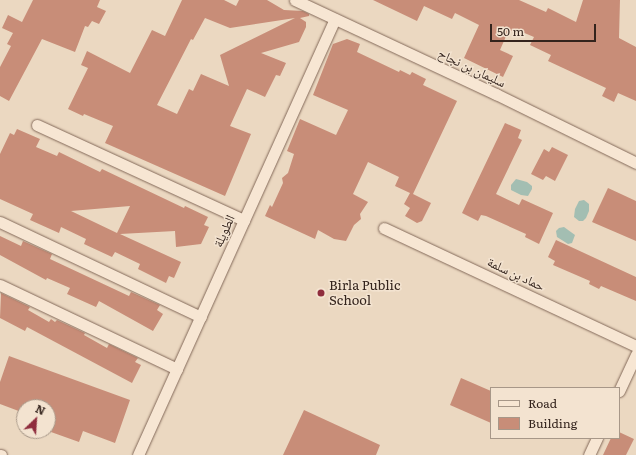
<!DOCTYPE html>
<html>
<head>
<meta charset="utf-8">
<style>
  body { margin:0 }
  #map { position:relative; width:636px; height:455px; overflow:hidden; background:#ebd8c1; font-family:Literata,"Noto Naskh Arabic",serif }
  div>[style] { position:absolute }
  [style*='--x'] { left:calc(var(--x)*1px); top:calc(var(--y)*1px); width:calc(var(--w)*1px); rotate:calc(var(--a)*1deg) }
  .water>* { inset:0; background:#a3beb2 }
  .building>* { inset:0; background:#c88d78 }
  .roads { filter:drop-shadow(0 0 1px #836959) drop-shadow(0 0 1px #836959) }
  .street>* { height:11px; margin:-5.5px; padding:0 5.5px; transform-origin:5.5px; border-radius:5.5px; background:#f7e6d3 }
  .dots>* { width:11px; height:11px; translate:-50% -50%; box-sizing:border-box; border:2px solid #f3e3d0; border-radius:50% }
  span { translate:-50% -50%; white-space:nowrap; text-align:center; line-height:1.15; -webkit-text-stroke:3px #f3e3d0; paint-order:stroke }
  .street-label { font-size:13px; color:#34241d }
  .poi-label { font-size:13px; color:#34241d }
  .left { translate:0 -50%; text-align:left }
  .legend { position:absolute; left:490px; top:387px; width:130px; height:52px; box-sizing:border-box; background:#f3e3d0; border:1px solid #a79788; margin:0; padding:5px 7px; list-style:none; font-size:12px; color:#34241d }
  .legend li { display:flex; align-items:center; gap:8px; height:20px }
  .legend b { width:20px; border:1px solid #a79788 }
  .north { position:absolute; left:16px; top:399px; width:40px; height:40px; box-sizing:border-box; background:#f3e3d0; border:1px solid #a79788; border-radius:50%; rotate:25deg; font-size:11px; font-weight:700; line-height:16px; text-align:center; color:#34241d }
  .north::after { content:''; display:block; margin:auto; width:14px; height:18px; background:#8f2d3d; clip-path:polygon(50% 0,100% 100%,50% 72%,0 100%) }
  .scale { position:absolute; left:490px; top:24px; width:106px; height:18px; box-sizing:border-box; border:2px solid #34241d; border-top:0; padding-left:5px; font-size:12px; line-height:14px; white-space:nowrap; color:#34241d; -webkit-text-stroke:3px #f3e3d0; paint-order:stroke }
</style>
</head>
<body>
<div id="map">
  <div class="water">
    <div style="clip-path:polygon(516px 179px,527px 182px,532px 186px,532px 189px,528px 196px,521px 195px,511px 190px,511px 185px)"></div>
    <div style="clip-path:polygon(584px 200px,589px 204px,589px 211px,586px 218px,583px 221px,579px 221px,574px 217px,575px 209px,579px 201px)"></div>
    <div style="clip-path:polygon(564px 227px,575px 235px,572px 243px,568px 244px,557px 237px,556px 231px,559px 228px)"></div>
  </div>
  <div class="building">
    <div style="clip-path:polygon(33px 0,100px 0,97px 7px,106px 11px,99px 24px,92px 21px,88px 27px,85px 26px,75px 52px,42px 39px,9px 101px,0 96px,0 67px,11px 46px,7px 44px,13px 33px,2px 28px,8px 15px,22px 22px)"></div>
    <div style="clip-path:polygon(evenodd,182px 0,224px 0,236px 6px,239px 0,267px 0,284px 10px,303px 11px,309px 14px,309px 16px,300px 18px,306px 22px,306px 27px,299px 42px,261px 53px,286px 63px,280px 76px,276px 75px,265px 97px,247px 89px,230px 126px,251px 134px,225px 196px,105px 143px,113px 126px,84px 114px,83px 116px,68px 109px,88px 68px,81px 65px,87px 51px,130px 73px,152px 30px,165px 36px,182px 0,205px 18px,230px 28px,295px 18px,220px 55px,229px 86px,201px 74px,193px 91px,189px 89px,177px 114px,157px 105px,191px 39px,193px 40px,205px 18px)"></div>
    <div style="clip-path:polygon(373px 0,519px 0,546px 12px,548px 8px,576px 22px,583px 0,620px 0,619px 38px,636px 47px,636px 101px,618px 93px,614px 102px,602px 96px,606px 88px,548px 61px,551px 55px,530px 45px,534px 37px,515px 29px,507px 34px,500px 50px,513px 56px,503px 77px,464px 58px,479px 25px,455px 13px,452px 19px,424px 6px,417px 21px)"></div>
    <div style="clip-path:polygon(347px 39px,360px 44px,357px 52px,399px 72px,400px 70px,410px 75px,412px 72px,426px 79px,423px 85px,457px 101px,413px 194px,431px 203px,422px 221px,417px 223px,405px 216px,410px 208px,404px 204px,410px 193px,395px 186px,399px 177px,368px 162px,353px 194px,368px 202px,360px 214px,361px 219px,354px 225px,346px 241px,334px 239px,318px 230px,315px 239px,265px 216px,270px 205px,272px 207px,283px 183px,282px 178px,288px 173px,294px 154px,287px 151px,300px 119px,336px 135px,348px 110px,313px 95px,333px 44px)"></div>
    <div style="clip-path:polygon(505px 123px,521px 130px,518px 138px,522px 140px,496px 194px,519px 205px,522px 199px,553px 213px,539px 244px,525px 237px,526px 234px,486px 216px,481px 215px,478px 221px,462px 213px)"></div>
    <div style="clip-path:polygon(evenodd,17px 129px,40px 139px,36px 147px,57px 156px,59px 152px,100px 172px,102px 169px,184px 208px,185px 206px,208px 217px,204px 225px,209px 227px,201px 244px,176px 247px,175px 231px,120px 234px,181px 262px,174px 278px,169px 276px,166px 283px,138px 269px,140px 264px,115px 252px,112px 257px,84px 244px,86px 239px,61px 227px,59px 233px,30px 220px,33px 214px,0 199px,0 154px,10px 133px,14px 135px,17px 129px,130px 206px,117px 233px,71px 211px,130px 206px)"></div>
    <div style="clip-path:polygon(552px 147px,568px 155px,555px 181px,546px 176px,543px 180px,531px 174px,544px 149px,549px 152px)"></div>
    <div style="clip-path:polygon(608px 188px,636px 201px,636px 241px,592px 222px)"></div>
    <div style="clip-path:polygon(0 236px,21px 246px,23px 241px,52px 254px,50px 259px,129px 296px,131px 292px,160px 305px,157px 310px,163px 314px,153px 331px,99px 301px,96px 307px,67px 294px,70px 288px,47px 278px,46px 280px,0 255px)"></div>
    <div style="clip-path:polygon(556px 240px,636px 277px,636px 301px,601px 286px,599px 289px,589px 284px,590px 281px,553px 265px,555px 261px,548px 257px)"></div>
    <div style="clip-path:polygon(1px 293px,30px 307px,28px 310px,49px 322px,51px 319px,55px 322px,57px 320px,85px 333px,84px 335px,107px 348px,109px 344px,138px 358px,135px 362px,141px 365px,132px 383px,27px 327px,25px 331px,0 318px)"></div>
    <div style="clip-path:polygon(9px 356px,130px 400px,115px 443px,83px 431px,79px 442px,51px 432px,54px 423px,48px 421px,48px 407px,24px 407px,24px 413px,0 404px,0 382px)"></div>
    <div style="clip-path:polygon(461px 378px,491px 391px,491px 423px,450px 405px)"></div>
    <div style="clip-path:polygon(304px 410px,380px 445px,376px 455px,283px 455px)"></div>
    <div style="clip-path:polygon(619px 432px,634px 439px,626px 455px,603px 455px,611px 438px,619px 438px)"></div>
  </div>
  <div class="roads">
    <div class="street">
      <div style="--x:295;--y:0;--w:222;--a:25.1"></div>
      <div style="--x:496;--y:94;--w:156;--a:26.2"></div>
      <div style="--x:37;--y:125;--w:228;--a:24.7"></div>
      <div style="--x:0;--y:222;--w:222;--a:25.3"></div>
      <div style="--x:384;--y:228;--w:278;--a:25.1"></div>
      <div style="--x:0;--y:285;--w:196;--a:25.4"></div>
      <div style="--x:619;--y:391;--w:40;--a:-65"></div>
      <div style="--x:0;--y:455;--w:1;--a:0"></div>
      <div style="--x:138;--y:455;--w:478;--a:-65.7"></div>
      <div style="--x:589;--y:455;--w:19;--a:-65"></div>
    </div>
  </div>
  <div class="dots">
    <div style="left:321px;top:293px;background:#8f2d3d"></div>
  </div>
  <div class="street-label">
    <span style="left:472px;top:68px;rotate:25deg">سليمان بن نجاح</span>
    <span style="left:224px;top:231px;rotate:-66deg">الطويلة</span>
    <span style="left:516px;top:274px;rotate:25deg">حماد بن سلمة</span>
  </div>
  <div class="poi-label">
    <span class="left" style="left:329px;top:293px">Birla Public<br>School</span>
  </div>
  <ul class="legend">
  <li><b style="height:5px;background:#f7e6d3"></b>Road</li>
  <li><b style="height:11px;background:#c88d78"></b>Building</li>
  </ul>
  <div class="north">N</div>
  <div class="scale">50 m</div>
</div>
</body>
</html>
